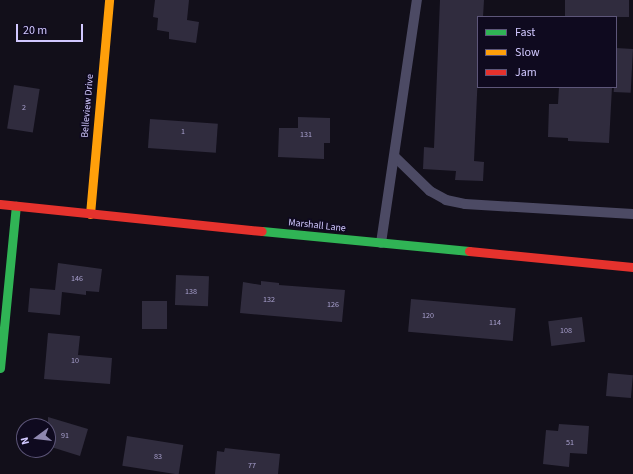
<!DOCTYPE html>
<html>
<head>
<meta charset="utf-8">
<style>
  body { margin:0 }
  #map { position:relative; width:633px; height:474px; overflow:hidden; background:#120f1a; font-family:"Source Sans 3",sans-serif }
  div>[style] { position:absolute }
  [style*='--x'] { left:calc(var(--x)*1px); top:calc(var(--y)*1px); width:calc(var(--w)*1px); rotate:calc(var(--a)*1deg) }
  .building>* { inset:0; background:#302c3e; transform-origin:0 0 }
  .lane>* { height:10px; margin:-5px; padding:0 5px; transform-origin:5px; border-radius:5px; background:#4c4a64 }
  .fast>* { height:9px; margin:-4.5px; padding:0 4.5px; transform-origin:4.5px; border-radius:4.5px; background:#30b455 }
  .slow>* { height:9px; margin:-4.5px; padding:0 4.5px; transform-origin:4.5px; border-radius:4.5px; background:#ff9f0a }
  .jam>* { height:9px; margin:-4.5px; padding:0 4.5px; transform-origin:4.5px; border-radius:4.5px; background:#e5322d }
  span { translate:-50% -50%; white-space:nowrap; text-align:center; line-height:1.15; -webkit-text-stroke:3.5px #0f0a1f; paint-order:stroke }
  .number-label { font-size:8px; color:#a9a1cf }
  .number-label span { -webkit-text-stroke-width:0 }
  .street-label { font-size:10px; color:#d1c8ff }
  .legend { position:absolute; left:477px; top:16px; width:140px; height:72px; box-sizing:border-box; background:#0f0a1f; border:1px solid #5d5679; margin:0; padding:5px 7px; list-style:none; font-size:12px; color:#d1c8ff }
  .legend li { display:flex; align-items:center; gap:8px; height:20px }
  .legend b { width:20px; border:1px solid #5d5679 }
  .north { position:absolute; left:16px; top:418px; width:40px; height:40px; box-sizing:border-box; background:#0f0a1f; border:1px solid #5d5679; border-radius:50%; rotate:255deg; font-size:11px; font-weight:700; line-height:16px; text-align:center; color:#d1c8ff }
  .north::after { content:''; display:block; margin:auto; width:14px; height:18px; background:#8e87af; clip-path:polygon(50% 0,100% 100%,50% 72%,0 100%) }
  .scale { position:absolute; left:16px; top:24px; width:67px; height:18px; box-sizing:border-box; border:2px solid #d1c8ff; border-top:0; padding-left:5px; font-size:12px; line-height:14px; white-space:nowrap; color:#d1c8ff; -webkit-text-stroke:3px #0f0a1f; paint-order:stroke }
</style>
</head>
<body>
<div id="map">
  <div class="building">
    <div style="clip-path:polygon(155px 0,189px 0,187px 20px,199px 22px,196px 43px,169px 39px,169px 32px,157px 30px,158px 18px,153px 17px)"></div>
    <div style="clip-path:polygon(440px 0,484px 0,483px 17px,478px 17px,478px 73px,474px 161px,484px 162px,483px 181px,455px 180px,456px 171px,423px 169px,424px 147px,434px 148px)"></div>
    <div style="left:565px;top:0;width:64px;height:17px"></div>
    <div style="left:616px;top:48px;width:17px;height:44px;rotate:3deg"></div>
    <div style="left:14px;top:85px;width:26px;height:44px;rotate:9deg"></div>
    <div style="clip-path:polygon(559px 87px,612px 87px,609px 143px,568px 141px,568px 138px,548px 137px,549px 104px,558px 104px)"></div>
    <div style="clip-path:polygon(298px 117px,330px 118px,330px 143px,324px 143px,324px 159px,278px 157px,279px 128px,298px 128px)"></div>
    <div style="left:150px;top:119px;width:68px;height:29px;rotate:4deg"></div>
    <div style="clip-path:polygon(58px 263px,102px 269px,99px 292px,86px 291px,86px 295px,62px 292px,60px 315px,28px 312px,30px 288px,55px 290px)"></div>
    <div style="left:176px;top:275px;width:33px;height:30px;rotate:2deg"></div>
    <div style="clip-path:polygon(261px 281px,279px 283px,279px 285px,345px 290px,342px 322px,240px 313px,243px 282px,261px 285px)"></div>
    <div style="left:411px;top:299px;width:105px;height:33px;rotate:5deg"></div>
    <div style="left:142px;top:301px;width:25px;height:28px"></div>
    <div style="left:582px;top:317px;width:25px;height:34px;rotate:83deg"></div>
    <div style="clip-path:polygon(48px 333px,80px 336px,78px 355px,112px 358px,110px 384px,44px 379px)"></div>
    <div style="left:608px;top:373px;width:25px;height:23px;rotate:5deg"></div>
    <div style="clip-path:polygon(48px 417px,88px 429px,80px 456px,48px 446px)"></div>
    <div style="clip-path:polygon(559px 424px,589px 426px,587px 454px,570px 453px,569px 467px,543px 464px,546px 430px,558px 431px)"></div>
    <div style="left:127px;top:436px;width:57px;height:30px;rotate:9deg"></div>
    <div style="clip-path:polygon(225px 448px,280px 454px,278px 474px,215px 474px,217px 451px,224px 452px)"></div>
  </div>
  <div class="lane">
    <div style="--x:395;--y:157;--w:49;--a:44.2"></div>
    <div style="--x:430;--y:191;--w:18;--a:29"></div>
    <div style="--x:446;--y:200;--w:19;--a:12"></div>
    <div style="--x:465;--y:204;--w:168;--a:3.4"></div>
    <div style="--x:381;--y:243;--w:246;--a:-81.6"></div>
  </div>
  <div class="fast">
    <div style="--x:262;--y:231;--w:208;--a:5.5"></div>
    <div style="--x:0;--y:368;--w:163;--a:-84.4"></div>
  </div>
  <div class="slow">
    <div style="--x:90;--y:214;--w:215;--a:-84.9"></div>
  </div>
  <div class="jam">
    <div style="--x:0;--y:204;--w:263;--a:5.9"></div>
    <div style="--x:469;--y:251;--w:165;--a:5.6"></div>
  </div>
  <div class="number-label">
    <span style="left:24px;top:108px">2</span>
    <span style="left:183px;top:132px">1</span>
    <span style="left:306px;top:135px">131</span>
    <span style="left:77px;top:279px">146</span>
    <span style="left:191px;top:292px">138</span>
    <span style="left:269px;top:300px">132</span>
    <span style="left:333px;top:305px">126</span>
    <span style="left:428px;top:316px">120</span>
    <span style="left:495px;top:323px">114</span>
    <span style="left:566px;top:331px">108</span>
    <span style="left:75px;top:361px">10</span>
    <span style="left:65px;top:436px">91</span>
    <span style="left:570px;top:443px">51</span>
    <span style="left:158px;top:457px">83</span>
    <span style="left:252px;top:466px">77</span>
  </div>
  <div class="street-label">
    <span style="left:88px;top:106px;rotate:-85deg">Belleview Drive</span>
    <span style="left:317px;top:226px;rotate:6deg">Marshall Lane</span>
  </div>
  <ul class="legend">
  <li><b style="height:5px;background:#30b455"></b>Fast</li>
  <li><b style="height:5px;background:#ff9f0a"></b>Slow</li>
  <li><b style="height:5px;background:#e5322d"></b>Jam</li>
  </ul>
  <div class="north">N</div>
  <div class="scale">20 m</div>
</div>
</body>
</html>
